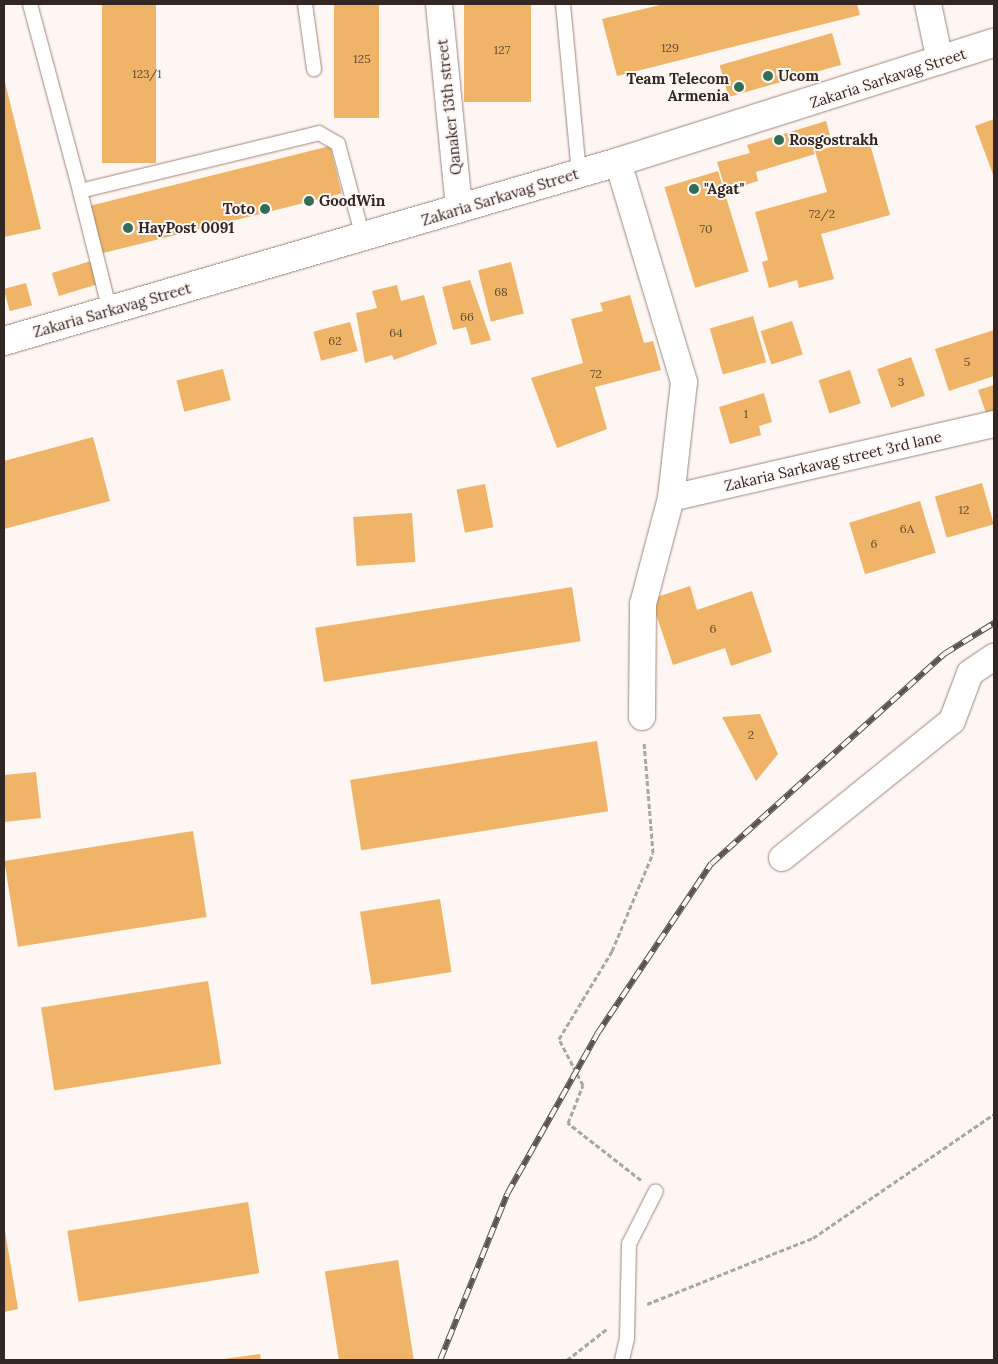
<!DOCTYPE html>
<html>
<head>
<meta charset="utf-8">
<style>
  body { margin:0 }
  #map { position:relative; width:998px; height:1364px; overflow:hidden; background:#fdf6f3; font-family:Lora,serif }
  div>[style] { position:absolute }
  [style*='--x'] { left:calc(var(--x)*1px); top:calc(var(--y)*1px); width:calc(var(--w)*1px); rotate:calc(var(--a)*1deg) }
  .building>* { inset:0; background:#efb467; transform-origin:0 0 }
  .path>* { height:3px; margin-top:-1.5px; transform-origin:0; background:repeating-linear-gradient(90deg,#aea5a2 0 5px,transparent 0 7.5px) }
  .roads { filter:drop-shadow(0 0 1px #a18678) drop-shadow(0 0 1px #a18678) }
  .lane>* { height:14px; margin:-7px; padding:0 7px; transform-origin:7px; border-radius:7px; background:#fff }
  .street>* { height:26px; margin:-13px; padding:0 13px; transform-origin:13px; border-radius:13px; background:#fff }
  .secondary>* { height:28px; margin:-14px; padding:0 14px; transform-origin:14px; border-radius:14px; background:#fff }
  .rail>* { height:5.5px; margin-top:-2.75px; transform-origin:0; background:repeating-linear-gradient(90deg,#fdf6f3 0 11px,#5c524e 0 22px); box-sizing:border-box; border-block:1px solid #5c524e }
  .dots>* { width:14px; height:14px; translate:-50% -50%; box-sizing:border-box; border:2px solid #fdf6f3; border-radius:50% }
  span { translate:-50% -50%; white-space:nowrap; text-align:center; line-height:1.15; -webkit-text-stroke:4px #fdf6f3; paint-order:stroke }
  .number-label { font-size:12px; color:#614a33 }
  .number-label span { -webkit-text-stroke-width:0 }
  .poi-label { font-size:15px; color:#322722; font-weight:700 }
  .left { translate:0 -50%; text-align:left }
  .right { translate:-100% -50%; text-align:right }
  .street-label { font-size:15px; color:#322722 }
  .frame { position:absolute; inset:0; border:5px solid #322722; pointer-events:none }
</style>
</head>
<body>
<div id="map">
  <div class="building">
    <div style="left:102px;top:4px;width:54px;height:159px"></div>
    <div style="left:334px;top:4px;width:45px;height:114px"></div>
    <div style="left:464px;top:4px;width:67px;height:98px"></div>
    <div style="clip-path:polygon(664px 4px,857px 4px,860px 15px,617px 76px,602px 19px)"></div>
    <div style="left:832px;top:33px;width:33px;height:117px;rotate:74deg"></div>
    <div style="clip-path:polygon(4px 78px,41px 229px,4px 237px)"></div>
    <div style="clip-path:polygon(994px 119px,994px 177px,975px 126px)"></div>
    <div style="clip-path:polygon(826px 121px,830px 135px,821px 138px,823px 146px,813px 150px,815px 154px,756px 172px,758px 181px,726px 191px,717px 162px,750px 153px,747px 145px)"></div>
    <div style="clip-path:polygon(868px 137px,890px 215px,821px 234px,834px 279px,799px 288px,797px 280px,769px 288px,762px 262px,768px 260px,755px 212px,827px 192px,815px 151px)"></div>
    <div style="left:330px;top:146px;width:49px;height:249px;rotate:76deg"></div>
    <div style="left:718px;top:171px;width:105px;height:56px;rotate:73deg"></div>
    <div style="left:91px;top:261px;width:24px;height:41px;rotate:73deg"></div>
    <div style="left:511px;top:262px;width:53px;height:34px;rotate:76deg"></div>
    <div style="clip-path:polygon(470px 280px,491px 340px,471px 345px,466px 327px,453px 330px,442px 287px)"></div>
    <div style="left:26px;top:283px;width:23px;height:23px;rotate:75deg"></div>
    <div style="clip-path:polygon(397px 285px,401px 301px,424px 295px,437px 344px,394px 360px,392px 355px,365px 363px,356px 313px,377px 308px,372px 291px)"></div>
    <div style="clip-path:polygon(630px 295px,644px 343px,653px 341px,661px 370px,595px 387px,607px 429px,557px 448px,531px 378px,583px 363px,571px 319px,603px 311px,600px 303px)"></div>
    <div style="left:753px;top:316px;width:48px;height:45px;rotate:74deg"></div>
    <div style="left:792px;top:321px;width:35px;height:33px;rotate:72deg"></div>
    <div style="left:350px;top:322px;width:30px;height:38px;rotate:75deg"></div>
    <div style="clip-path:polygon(994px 330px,994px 376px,949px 391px,935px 349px)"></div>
    <div style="left:911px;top:357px;width:41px;height:36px;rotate:70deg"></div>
    <div style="left:223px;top:369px;width:32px;height:48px;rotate:76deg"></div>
    <div style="left:850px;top:370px;width:35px;height:33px;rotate:72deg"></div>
    <div style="clip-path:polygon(994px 385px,994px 417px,988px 419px,978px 390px)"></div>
    <div style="clip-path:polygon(764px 393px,772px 422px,759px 426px,761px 435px,730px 444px,719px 407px)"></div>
    <div style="clip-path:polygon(93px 437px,110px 501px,4px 529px,4px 461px)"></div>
    <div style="left:982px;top:483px;width:43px;height:49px;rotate:74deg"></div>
    <div style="left:485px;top:484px;width:44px;height:29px;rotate:79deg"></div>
    <div style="left:920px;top:501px;width:54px;height:74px;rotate:73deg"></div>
    <div style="left:412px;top:513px;width:49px;height:59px;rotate:86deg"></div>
    <div style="clip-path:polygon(690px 586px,697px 610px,752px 591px,772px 652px,731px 666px,725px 648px,673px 665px,651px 599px)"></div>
    <div style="left:572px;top:587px;width:55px;height:260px;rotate:81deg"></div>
    <div style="clip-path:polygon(760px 714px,778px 754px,756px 781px,722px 717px)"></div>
    <div style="left:597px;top:741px;width:71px;height:250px;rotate:81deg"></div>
    <div style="clip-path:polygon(36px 772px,41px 818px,4px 822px,4px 775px)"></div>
    <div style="left:193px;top:831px;width:87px;height:191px;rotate:81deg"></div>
    <div style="left:440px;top:899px;width:74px;height:81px;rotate:81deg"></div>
    <div style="left:208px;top:981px;width:84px;height:169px;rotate:81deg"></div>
    <div style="left:248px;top:1202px;width:72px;height:183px;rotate:81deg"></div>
    <div style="clip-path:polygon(4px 1225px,18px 1309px,4px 1312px)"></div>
    <div style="left:398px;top:1260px;width:101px;height:74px;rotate:81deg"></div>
    <div style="clip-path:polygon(260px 1354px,261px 1360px,224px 1360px,224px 1359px)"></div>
  </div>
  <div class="path">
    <div style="--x:641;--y:1180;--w:93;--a:-142"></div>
    <div style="--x:568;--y:1123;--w:41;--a:-68.5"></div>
    <div style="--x:583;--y:1085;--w:52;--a:-117.6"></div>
    <div style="--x:559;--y:1039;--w:103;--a:-58.9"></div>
    <div style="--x:612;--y:951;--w:106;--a:-67.3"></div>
    <div style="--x:653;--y:853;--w:111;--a:-94.6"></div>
    <div style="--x:647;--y:1304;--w:179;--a:-21.7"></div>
    <div style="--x:813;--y:1238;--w:219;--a:-34.4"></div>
    <div style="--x:567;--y:1360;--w:52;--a:-38"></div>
  </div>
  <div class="roads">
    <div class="lane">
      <div style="--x:30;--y:4;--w:194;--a:75"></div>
      <div style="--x:80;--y:191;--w:246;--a:-13.6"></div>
      <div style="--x:319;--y:133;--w:22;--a:30"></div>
      <div style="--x:338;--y:144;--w:96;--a:75"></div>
      <div style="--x:305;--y:4;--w:66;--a:82.1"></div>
      <div style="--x:563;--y:4;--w:170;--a:84.6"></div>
      <div style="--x:80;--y:191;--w:124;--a:76"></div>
      <div style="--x:622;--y:1360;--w:22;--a:-77"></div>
      <div style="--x:627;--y:1339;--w:95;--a:-88.8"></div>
      <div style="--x:629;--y:1244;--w:59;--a:-63"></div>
    </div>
    <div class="street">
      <div style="--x:439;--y:4;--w:206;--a:84.4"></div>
      <div style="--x:928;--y:4;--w:58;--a:78.1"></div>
      <div style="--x:618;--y:162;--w:230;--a:73.3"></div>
      <div style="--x:684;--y:382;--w:117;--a:96.4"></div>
      <div style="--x:671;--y:498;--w:110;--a:104.8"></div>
      <div style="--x:643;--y:604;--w:113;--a:90.5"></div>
      <div style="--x:671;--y:498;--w:331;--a:-12.9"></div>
      <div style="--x:782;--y:858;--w:218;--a:-38.9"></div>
      <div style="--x:952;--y:721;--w:51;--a:-69.4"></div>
      <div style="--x:970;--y:673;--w:29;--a:-34"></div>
    </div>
    <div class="secondary">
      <div style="--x:4;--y:341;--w:640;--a:-16.25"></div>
      <div style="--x:618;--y:162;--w:394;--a:-17.6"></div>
    </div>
  </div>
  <div class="rail">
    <div style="--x:440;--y:1360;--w:179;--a:-68"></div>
    <div style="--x:507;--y:1194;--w:184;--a:-60.6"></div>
    <div style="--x:597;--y:1034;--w:205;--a:-56.2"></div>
    <div style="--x:711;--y:864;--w:314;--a:-42"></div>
    <div style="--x:944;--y:654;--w:59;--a:-31.8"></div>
  </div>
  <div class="dots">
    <div style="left:768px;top:76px;background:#336d55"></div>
    <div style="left:739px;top:87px;background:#336d55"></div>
    <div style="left:779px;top:140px;background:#336d55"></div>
    <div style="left:694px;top:189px;background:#336d55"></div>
    <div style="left:309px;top:201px;background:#336d55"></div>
    <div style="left:265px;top:209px;background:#336d55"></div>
    <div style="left:128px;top:228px;background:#336d55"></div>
  </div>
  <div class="number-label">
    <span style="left:670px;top:48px">129</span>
    <span style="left:502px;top:50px">127</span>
    <span style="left:362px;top:59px">125</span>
    <span style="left:147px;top:74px">123/1</span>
    <span style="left:822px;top:214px">72/2</span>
    <span style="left:706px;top:229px">70</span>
    <span style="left:501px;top:292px">68</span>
    <span style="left:467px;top:317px">66</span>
    <span style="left:396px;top:333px">64</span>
    <span style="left:335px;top:341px">62</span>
    <span style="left:967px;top:362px">5</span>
    <span style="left:596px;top:374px">72</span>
    <span style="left:901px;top:382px">3</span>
    <span style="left:746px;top:414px">1</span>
    <span style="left:964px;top:510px">12</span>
    <span style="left:907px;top:529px">6A</span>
    <span style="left:874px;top:544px">6</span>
    <span style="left:713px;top:629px">6</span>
    <span style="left:751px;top:735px">2</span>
  </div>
  <div class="poi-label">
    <span class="left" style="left:778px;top:76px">Ucom</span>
    <span class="right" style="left:729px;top:87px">Team Telecom<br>Armenia</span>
    <span class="left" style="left:789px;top:140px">Rosgostrakh</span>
    <span class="left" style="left:704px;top:189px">"Agat"</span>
    <span class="left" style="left:319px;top:201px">GoodWin</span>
    <span class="right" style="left:255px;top:209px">Toto</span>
    <span class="left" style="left:138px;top:228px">HayPost 0091</span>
  </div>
  <div class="street-label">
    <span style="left:888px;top:78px;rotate:-18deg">Zakaria Sarkavag Street</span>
    <span style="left:449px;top:107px;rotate:-96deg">Qanaker 13th street</span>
    <span style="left:500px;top:197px;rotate:-17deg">Zakaria Sarkavag Street</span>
    <span style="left:112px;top:310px;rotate:-16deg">Zakaria Sarkavag Street</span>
    <span style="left:833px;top:461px;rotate:-13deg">Zakaria Sarkavag street 3rd lane</span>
  </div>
  <div class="frame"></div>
</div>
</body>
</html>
